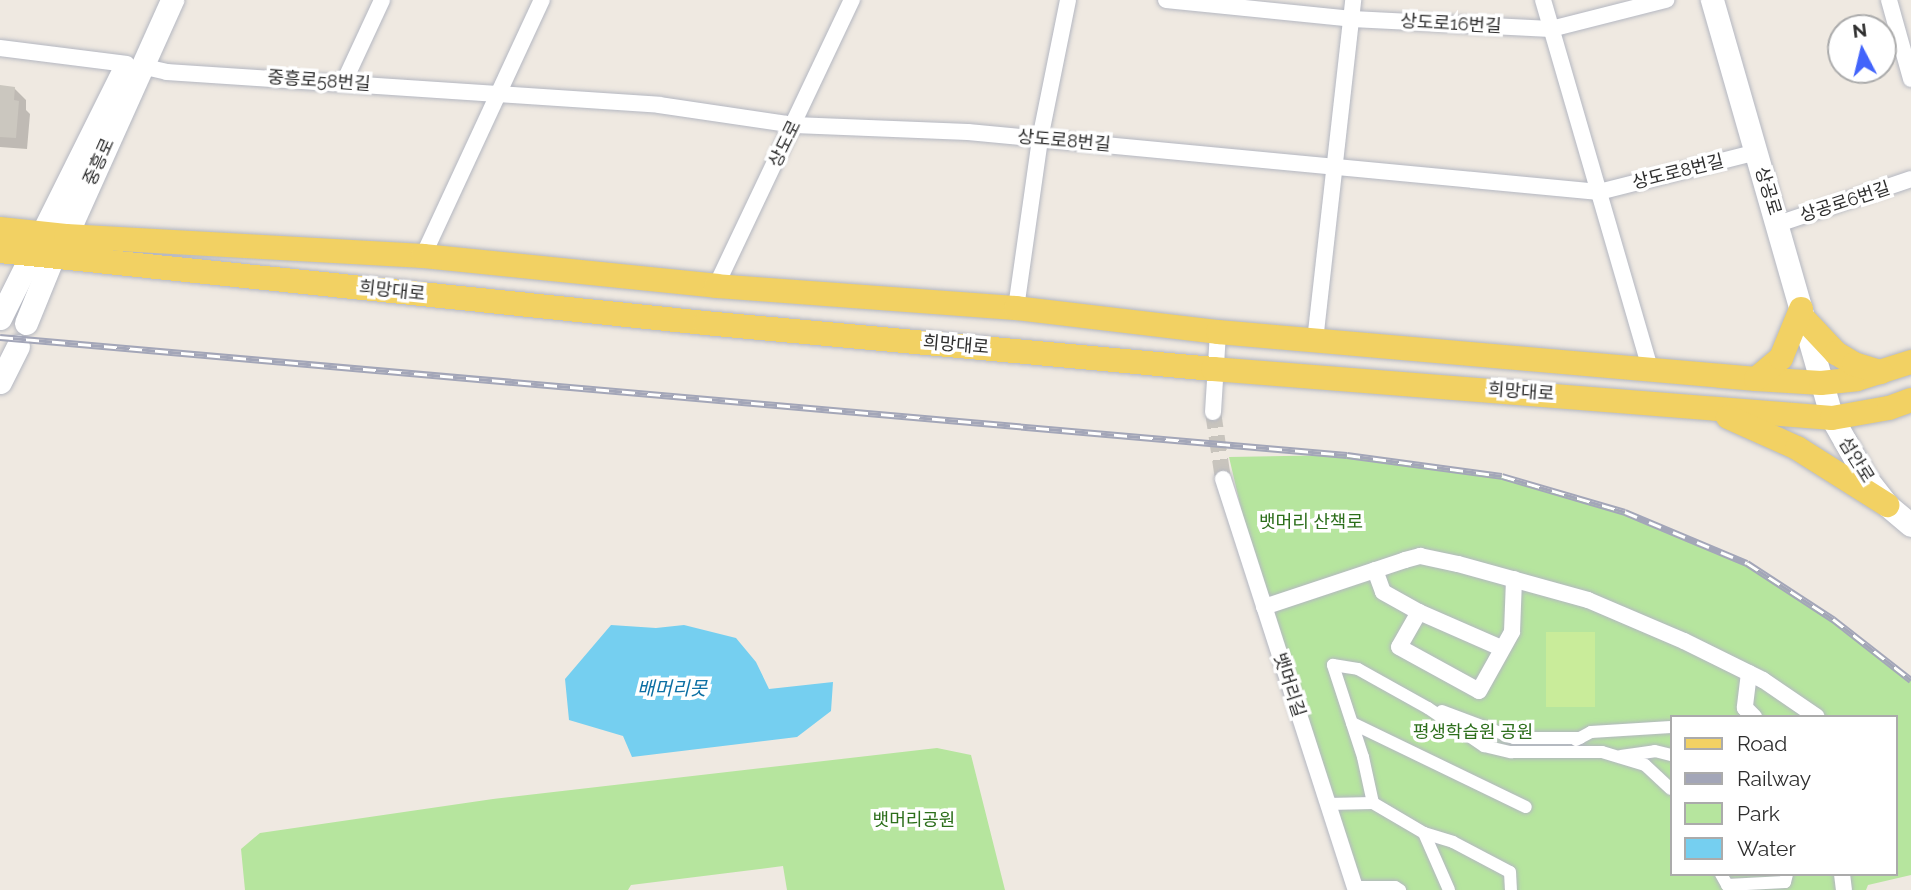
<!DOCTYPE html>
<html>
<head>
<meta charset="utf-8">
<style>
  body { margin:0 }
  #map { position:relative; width:1911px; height:890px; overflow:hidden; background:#efe9e1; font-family:Raleway,"Noto Sans KR",sans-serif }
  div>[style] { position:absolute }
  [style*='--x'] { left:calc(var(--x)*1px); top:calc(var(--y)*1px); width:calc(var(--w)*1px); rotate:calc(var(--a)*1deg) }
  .green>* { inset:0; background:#b6e59e }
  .pitch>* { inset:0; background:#c9ec9a; transform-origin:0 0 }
  .water>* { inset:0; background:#75cff0 }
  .shadow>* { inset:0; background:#0003 }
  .building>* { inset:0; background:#cbc7bf }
  .minor-tunnel>* { height:16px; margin-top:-8px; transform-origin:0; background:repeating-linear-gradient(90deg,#c8c4bd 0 16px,transparent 0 24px) }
  .roads { filter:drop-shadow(0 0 2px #b4b7c1) drop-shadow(0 0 2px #b4b7c1) }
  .pedestrian>* { height:12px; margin:-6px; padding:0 6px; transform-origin:6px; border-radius:6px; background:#fff }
  .minor>* { height:16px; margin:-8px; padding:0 8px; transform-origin:8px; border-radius:8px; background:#fff }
  .secondary>* { height:23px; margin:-11.5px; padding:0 11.5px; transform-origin:11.5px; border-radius:11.5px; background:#fff }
  .primary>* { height:24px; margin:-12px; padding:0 12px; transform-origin:12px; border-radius:12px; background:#f2d163 }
  .rail>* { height:7px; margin-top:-3.5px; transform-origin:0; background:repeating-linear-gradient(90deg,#fff 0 13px,#a3a6b8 0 26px); box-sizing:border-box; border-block:2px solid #a3a6b8 }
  span { translate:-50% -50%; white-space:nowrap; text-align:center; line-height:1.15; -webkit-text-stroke:7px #fff; paint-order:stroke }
  .street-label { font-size:18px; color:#2e2e2e }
  .park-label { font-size:18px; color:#2c6e1b }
  .water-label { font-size:19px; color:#0d6fa3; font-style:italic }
  .legend { position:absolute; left:1670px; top:715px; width:228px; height:161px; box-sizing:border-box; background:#fff; border:2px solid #ababab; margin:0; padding:9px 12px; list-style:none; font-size:21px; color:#2e2e2e }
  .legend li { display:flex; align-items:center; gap:14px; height:35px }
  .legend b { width:35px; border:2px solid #ababab }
  .north { position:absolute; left:1827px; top:14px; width:70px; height:70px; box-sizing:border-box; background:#fff; border:2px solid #ababab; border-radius:50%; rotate:353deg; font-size:19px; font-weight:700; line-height:28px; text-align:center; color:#2e2e2e }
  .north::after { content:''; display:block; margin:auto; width:24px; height:32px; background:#4264fb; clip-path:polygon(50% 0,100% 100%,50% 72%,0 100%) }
</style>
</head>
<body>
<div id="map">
  <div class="green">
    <div style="clip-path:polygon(evenodd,1347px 455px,1502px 476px,1625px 512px,1747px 563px,1833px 619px,1911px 680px,1911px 875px,1868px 885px,1866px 890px,1356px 890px,1264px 607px,1229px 457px,1347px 455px,1671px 717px,1895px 717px,1895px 874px,1671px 874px,1671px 717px)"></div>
    <div style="clip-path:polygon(937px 748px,971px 755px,1005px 890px,787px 890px,783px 866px,631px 885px,628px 890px,245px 890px,241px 849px,260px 833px,493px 799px)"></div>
  </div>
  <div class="pitch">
    <div style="left:1546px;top:632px;width:49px;height:75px"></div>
  </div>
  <div class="water">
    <div style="clip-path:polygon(611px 625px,656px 628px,684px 625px,736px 638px,756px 662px,769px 689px,833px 682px,831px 711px,797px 737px,632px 757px,623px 736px,569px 720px,565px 679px)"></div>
  </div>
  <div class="shadow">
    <div style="clip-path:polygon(0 87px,14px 88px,26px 100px,26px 110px,30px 114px,27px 149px,0 147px)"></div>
  </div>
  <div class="building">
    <div style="clip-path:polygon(0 85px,15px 87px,14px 100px,19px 101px,16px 138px,0 137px)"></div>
  </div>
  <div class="minor-tunnel">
    <div style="--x:1213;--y:412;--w:68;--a:81.5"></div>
  </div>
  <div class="roads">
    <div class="pedestrian">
      <div style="--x:1442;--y:711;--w:77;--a:20.6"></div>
      <div style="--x:1514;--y:738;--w:66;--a:0"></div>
      <div style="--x:1352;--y:723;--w:193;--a:25.8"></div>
      <div style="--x:1576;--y:740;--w:17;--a:-28"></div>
      <div style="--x:1591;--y:732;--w:80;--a:-3.6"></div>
      <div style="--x:1621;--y:756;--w:34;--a:-8"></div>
      <div style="--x:1655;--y:751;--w:16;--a:14"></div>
      <div style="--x:1373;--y:803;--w:47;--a:-102.3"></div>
      <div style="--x:1363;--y:757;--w:97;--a:-108.1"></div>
      <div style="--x:1333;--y:665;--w:25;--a:9"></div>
      <div style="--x:1358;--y:669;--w:80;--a:29.1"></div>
      <div style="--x:1428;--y:708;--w:68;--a:34.2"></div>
      <div style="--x:1484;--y:746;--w:28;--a:13"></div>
      <div style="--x:1511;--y:752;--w:91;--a:0"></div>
      <div style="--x:1602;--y:752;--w:45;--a:16.8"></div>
      <div style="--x:1645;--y:765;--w:35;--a:43"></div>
      <div style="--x:1328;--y:804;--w:45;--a:-1.3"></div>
      <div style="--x:1373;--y:803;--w:59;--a:30.5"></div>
      <div style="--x:1424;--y:833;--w:62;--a:66.3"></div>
      <div style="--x:1424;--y:833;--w:30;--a:17"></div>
      <div style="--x:1453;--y:842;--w:64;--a:27.8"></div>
      <div style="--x:1510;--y:872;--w:18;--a:87"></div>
      <div style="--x:1721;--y:874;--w:13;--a:61"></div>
      <div style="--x:1727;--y:885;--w:58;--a:-3"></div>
      <div style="--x:1785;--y:882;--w:8;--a:-76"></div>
      <div style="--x:1355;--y:887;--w:40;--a:0"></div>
      <div style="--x:1395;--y:887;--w:6;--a:31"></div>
    </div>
    <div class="minor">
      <div style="--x:1166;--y:0;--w:187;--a:5.8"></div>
      <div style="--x:1352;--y:19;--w:199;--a:2.9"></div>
      <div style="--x:1551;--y:29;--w:119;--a:-14.2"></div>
      <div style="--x:1543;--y:0;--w:386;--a:73.8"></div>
      <div style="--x:1889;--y:0;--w:82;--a:74.4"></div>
      <div style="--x:0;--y:48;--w:128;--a:7.2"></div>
      <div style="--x:141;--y:66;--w:27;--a:13"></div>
      <div style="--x:167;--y:72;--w:493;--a:3.8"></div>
      <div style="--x:659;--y:105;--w:136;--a:8.4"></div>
      <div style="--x:794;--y:125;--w:174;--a:2.3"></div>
      <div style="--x:968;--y:132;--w:634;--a:5.43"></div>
      <div style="--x:1599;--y:192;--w:163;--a:-14.2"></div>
      <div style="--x:344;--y:82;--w:90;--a:-65.1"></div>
      <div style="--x:1778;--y:224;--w:140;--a:-18.7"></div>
      <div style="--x:423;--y:256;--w:282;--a:-65.1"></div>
      <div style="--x:716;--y:286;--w:317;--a:-64.6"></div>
      <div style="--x:1016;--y:308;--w:171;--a:-81.9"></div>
      <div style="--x:1040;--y:139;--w:142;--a:-78.6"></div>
      <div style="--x:1315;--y:341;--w:343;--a:-83.6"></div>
      <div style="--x:1213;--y:412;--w:80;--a:-86.4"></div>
      <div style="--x:1223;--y:479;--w:432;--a:72.1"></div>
      <div style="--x:1375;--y:570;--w:23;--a:70"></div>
      <div style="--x:1383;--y:592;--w:41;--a:29.1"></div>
      <div style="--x:1419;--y:612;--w:40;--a:119.7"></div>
      <div style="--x:1399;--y:647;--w:91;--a:28.8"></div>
      <div style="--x:1479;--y:691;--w:68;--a:-60.8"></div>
      <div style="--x:1512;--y:632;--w:53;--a:-87.8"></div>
      <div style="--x:1264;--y:607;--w:149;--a:-18.4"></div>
      <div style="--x:1405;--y:560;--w:16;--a:-15"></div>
      <div style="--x:1420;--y:556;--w:39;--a:12"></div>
      <div style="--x:1458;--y:564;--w:135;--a:15.5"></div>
      <div style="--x:1588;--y:600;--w:104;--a:23.1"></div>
      <div style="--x:1684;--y:641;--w:88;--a:26.3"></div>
      <div style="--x:1763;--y:680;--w:65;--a:34.4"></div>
      <div style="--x:1419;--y:612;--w:90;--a:23.7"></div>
      <div style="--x:1749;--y:673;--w:35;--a:97"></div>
      <div style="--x:1745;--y:708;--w:13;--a:45"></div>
      <div style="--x:1842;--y:874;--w:16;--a:83"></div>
    </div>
    <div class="secondary">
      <div style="--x:1712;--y:0;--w:435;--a:74"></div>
      <div style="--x:1832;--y:418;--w:69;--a:60.5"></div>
      <div style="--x:1866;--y:478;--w:34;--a:52"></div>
      <div style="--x:1887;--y:505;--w:31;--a:40"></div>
      <div style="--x:0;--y:318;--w:271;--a:-63.5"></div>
      <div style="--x:26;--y:323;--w:69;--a:-67.9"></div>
      <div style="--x:52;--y:259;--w:27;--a:-59"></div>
      <div style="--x:66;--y:236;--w:259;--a:-65.8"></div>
      <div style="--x:0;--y:382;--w:40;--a:-63.4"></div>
    </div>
    <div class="primary">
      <div style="--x:0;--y:229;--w:66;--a:6.1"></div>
      <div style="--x:66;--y:236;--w:358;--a:3.2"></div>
      <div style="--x:423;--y:256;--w:295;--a:5.8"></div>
      <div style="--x:716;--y:286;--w:301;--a:4.2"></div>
      <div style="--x:1016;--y:308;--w:203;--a:6.8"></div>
      <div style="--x:1218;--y:332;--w:540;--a:4.99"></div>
      <div style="--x:1756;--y:379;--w:65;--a:3.5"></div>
      <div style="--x:1821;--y:383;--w:36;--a:-6"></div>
      <div style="--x:1857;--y:379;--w:57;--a:-17.5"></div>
      <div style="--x:0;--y:251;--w:709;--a:5.83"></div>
      <div style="--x:705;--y:323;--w:510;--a:5.17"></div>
      <div style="--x:1213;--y:369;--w:621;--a:4.53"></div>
      <div style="--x:1832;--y:418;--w:58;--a:-10"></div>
      <div style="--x:1889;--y:408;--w:23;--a:-20"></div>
      <div style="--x:1804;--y:319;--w:47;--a:46.7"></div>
      <div style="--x:1836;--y:353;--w:21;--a:31"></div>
      <div style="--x:1854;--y:364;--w:28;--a:17"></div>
      <div style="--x:1756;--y:379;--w:33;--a:-40"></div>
      <div style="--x:1781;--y:358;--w:53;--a:-67.8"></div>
      <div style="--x:1728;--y:417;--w:76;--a:24.2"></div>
      <div style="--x:1797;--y:448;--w:107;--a:32.3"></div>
    </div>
  </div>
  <div class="rail">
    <div style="--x:0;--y:337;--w:1352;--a:5.01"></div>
    <div style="--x:1347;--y:455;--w:156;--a:7.7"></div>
    <div style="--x:1502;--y:476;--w:128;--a:16.3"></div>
    <div style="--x:1625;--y:512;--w:132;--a:22.7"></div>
    <div style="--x:1747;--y:563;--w:103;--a:33.1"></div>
    <div style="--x:1833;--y:619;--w:99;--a:38"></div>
  </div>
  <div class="street-label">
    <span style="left:1451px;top:24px;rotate:3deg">상도로16번길</span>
    <span style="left:319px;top:81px;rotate:4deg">중흥로58번길</span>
    <span style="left:1064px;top:141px;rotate:5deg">상도로8번길</span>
    <span style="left:785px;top:144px;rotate:-64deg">상도로</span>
    <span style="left:99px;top:162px;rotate:-66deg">중흥로</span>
    <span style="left:1678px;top:172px;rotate:-14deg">상도로8번길</span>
    <span style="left:1768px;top:191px;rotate:73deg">상공로</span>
    <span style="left:1845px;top:202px;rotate:-18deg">상공로6번길</span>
    <span style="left:392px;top:291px;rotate:6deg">희망대로</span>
    <span style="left:956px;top:345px;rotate:5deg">희망대로</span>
    <span style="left:1521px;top:392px;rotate:4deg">희망대로</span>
    <span style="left:1856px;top:460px;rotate:58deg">섬안로</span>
    <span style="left:1289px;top:685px;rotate:72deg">뱃머리길</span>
  </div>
  <div class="park-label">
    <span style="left:1311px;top:522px">뱃머리 산책로</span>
    <span style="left:1473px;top:732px">평생학습원 공원</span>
    <span style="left:914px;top:820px">뱃머리공원</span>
  </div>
  <div class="water-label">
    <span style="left:672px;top:689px">배머리못</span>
  </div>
  <ul class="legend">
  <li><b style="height:9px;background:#f2d163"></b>Road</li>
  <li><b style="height:9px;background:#a3a6b8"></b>Railway</li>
  <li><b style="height:19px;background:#b6e59e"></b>Park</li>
  <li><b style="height:19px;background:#75cff0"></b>Water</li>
  </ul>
  <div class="north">N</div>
</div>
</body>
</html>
